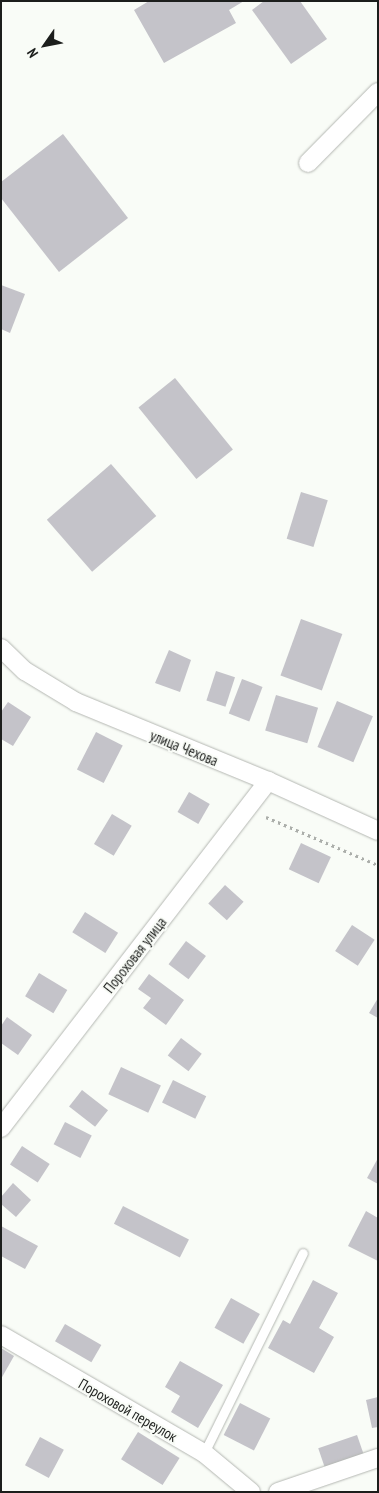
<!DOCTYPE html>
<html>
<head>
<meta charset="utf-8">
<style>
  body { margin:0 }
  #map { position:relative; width:379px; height:1493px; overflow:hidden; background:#f9fcf7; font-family:"PT Sans Narrow",sans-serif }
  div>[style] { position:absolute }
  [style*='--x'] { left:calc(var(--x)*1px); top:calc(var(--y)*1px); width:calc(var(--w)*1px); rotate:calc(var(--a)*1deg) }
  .building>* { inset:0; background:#c4c3c9; transform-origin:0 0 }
  .path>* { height:3px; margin-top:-1.5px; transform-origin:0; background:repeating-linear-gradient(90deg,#abaeaa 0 2.5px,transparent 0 6.5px) }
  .roads { filter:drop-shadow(0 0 1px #b4b7b2) drop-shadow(0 0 1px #b4b7b2) }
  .lane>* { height:9px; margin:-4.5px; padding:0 4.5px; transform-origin:4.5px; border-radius:4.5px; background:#fff }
  .street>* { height:18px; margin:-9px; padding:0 9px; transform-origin:9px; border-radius:9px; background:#fff }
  span { translate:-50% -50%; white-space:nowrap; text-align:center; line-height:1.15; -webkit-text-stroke:4px #f9fcf7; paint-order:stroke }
  .street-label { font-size:15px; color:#1c1e1c }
  .frame { position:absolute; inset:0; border:2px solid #1c1e1c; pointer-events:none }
  .north { position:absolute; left:20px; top:20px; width:50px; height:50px; -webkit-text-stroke:4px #f9fcf7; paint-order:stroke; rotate:237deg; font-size:14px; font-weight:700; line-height:20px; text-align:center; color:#1c1e1c }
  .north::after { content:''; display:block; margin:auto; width:18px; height:22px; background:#1c1e1c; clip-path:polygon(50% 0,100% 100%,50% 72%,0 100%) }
</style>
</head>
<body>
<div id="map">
  <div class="building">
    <div style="clip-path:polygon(149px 1px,244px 1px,229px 10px,236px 23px,164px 63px,134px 10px)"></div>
    <div style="clip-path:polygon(264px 1px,300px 1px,327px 39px,291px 64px,252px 10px)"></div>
    <div style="clip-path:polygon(63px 134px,128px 218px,59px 272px,1px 198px,1px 182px)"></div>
    <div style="clip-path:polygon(1px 285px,25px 294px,10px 333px,1px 329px)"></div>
    <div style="left:175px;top:378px;width:92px;height:47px;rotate:51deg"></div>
    <div style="left:111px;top:464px;width:69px;height:85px;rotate:49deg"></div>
    <div style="left:301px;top:492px;width:28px;height:49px;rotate:17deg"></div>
    <div style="left:301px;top:619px;width:44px;height:60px;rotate:20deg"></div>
    <div style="clip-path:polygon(169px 650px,191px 660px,180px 692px,155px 683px)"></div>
    <div style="left:216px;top:671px;width:20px;height:31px;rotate:18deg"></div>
    <div style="left:242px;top:679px;width:22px;height:37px;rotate:21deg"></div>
    <div style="left:276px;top:695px;width:44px;height:37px;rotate:17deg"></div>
    <div style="left:337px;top:701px;width:39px;height:50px;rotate:23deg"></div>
    <div style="clip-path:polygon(8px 702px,31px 717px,13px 746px,1px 739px,1px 712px)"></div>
    <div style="left:96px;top:732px;width:30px;height:42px;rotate:27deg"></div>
    <div style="left:189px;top:792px;width:24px;height:23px;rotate:30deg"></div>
    <div style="left:112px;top:814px;width:23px;height:35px;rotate:31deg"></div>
    <div style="left:301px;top:843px;width:33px;height:29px;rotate:25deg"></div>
    <div style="left:225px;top:885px;width:25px;height:25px;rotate:42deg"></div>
    <div style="left:85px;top:912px;width:39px;height:24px;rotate:32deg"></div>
    <div style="left:352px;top:925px;width:27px;height:31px;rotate:33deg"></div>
    <div style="left:186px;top:941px;width:25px;height:29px;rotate:37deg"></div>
    <div style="left:39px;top:973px;width:33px;height:27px;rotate:31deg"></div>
    <div style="clip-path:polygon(149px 974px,184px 1000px,166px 1025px,143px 1008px,151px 998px,138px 989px)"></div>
    <div style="clip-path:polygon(378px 998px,378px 1018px,369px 1013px)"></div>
    <div style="clip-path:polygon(7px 1017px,32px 1035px,18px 1055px,1px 1043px,1px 1026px)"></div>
    <div style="left:181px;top:1038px;width:26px;height:22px;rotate:37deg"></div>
    <div style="left:121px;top:1067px;width:44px;height:30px;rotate:25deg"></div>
    <div style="left:173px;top:1080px;width:37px;height:25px;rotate:26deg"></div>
    <div style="left:82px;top:1090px;width:33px;height:21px;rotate:38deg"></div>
    <div style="left:65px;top:1122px;width:30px;height:25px;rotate:27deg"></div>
    <div style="left:22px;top:1146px;width:33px;height:22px;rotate:33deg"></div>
    <div style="clip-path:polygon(378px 1158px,378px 1184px,367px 1178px)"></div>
    <div style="clip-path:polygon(13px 1183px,31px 1200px,16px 1217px,1px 1204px,1px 1197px)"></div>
    <div style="left:123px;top:1206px;width:74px;height:20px;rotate:27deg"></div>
    <div style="clip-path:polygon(366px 1211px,378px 1218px,378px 1261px,348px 1246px)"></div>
    <div style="clip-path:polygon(1px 1226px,38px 1246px,25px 1269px,1px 1256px)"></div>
    <div style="clip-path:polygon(313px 1280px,338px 1293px,319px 1328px,334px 1337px,314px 1373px,268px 1348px,283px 1320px,290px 1324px)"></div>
    <div style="left:231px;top:1298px;width:33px;height:34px;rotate:29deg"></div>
    <div style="left:65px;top:1324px;width:42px;height:20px;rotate:30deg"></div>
    <div style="clip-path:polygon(1px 1348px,14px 1356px,1px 1379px)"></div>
    <div style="clip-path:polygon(180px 1361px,223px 1385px,198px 1428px,171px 1412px,180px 1396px,165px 1387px)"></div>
    <div style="clip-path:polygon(378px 1397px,378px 1427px,372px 1428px,366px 1400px)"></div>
    <div style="left:240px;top:1403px;width:34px;height:36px;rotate:27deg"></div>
    <div style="left:138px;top:1432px;width:49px;height:32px;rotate:32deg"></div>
    <div style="left:357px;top:1435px;width:21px;height:41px;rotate:71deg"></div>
    <div style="left:40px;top:1437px;width:27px;height:32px;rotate:28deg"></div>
  </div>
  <div class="path">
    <div style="--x:266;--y:817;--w:122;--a:23.2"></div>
  </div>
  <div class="roads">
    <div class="lane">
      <div style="--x:204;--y:1453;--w:223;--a:-63.7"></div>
    </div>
    <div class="street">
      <div style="--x:308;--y:163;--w:100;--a:-45.4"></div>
      <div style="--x:1;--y:648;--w:33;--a:44"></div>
      <div style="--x:25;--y:671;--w:60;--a:31.3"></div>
      <div style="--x:76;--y:702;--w:208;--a:22.4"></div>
      <div style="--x:268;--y:781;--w:121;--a:24.4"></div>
      <div style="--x:1;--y:1128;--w:438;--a:-52.4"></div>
      <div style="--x:1;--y:1335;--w:235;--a:30.2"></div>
      <div style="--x:204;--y:1453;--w:61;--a:39.7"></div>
      <div style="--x:278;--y:1492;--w:106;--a:-18.8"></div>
    </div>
  </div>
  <div class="street-label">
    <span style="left:184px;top:748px;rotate:22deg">улица Чехова</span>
    <span style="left:135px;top:955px;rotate:-52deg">Пороховая улица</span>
    <span style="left:128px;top:1410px;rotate:30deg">Пороховой переулок</span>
  </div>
  <div class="frame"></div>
  <div class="north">N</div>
</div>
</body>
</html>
